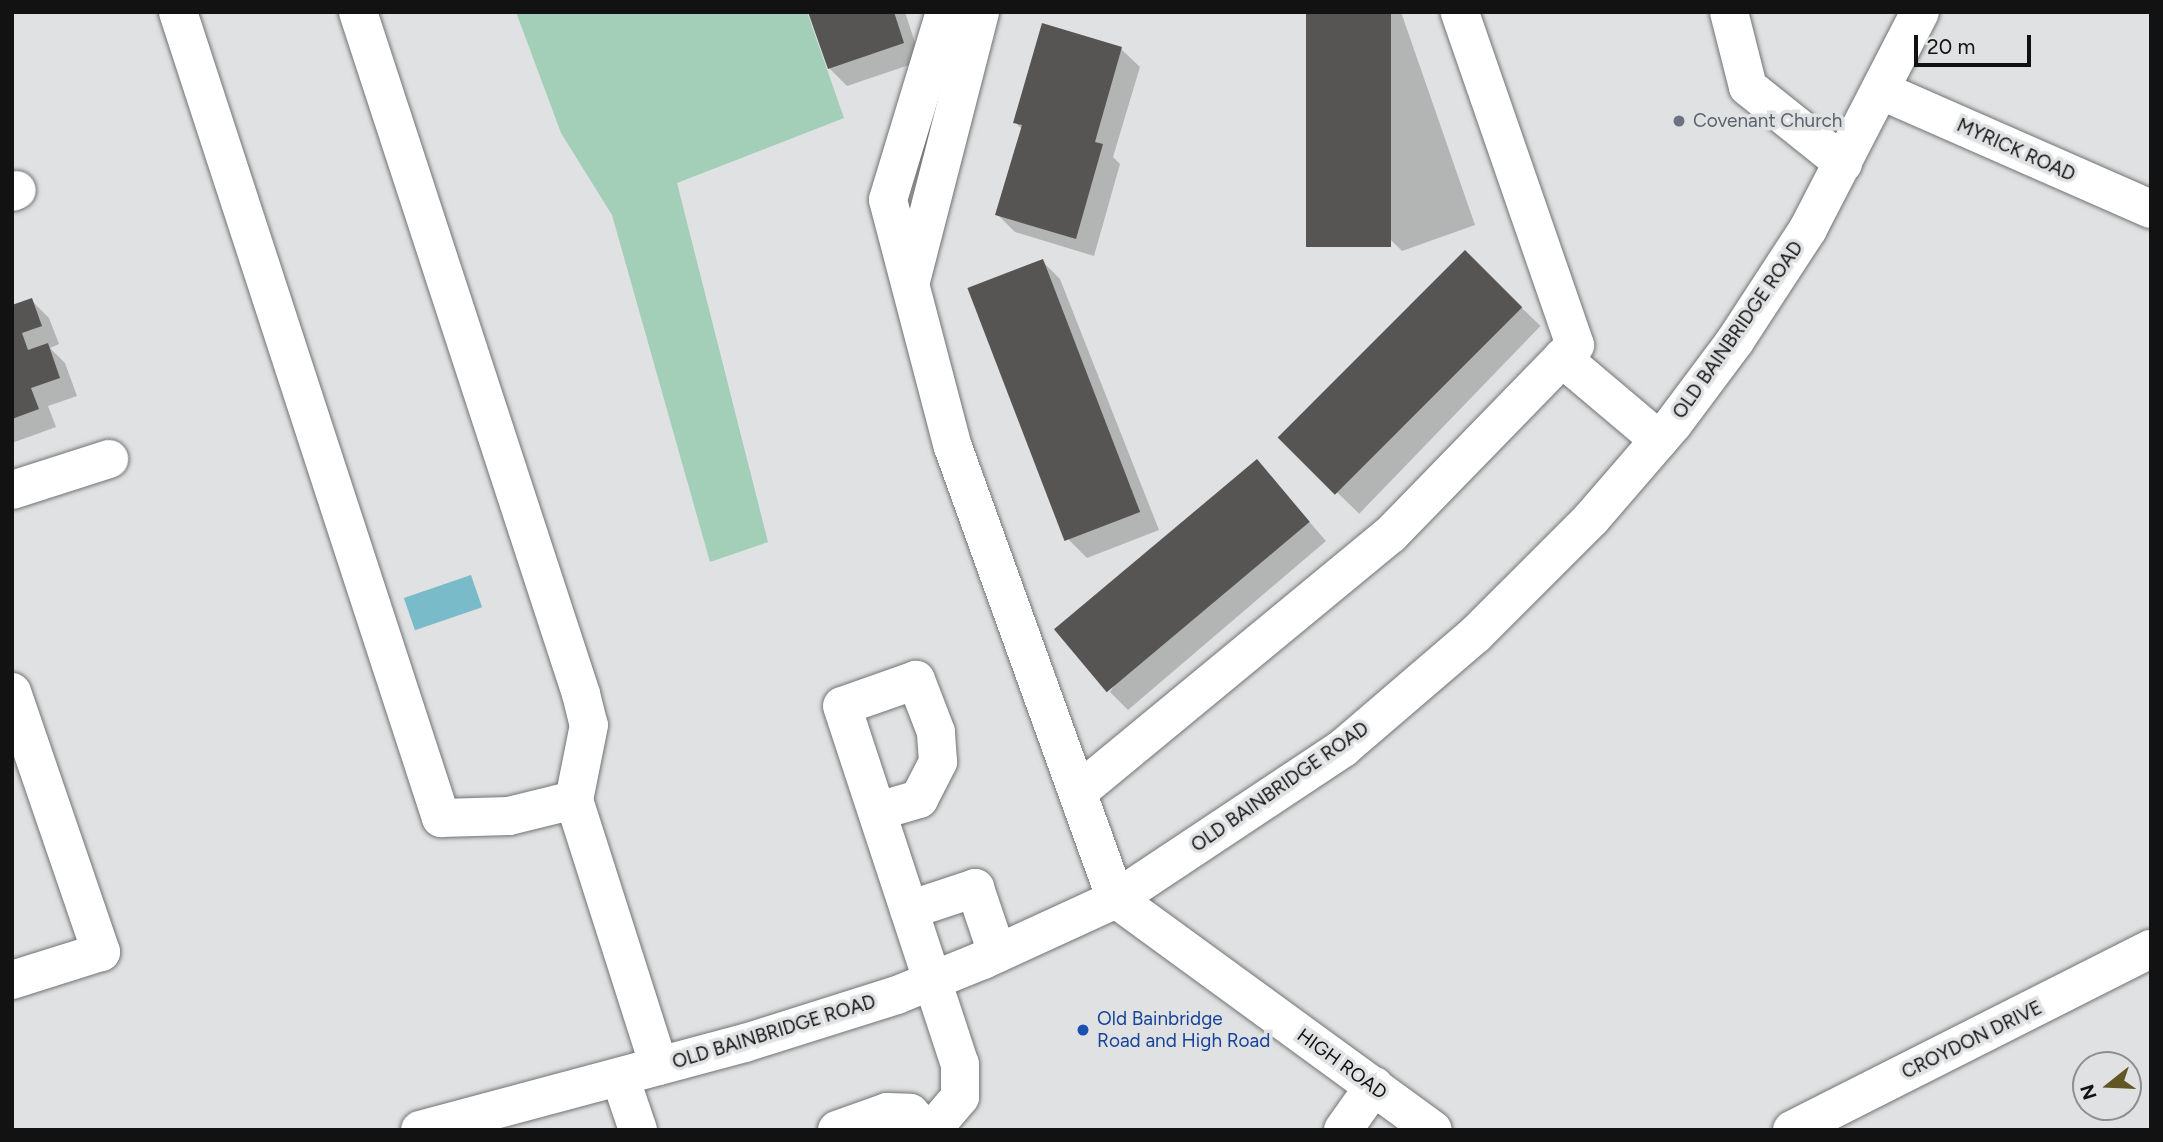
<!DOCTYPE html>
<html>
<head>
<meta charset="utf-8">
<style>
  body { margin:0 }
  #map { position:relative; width:2163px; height:1142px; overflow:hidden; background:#e0e1e2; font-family:Figtree,sans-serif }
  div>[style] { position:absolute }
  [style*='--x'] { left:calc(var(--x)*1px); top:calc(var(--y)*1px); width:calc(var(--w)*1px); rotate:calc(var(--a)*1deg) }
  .green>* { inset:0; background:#a3ceb8 }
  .water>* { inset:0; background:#7abbc9; transform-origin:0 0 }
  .shadow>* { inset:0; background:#0003; transform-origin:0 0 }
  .building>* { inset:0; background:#565554; transform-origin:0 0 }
  .roads { filter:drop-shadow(0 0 2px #727374) drop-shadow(0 0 2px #727374) }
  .minor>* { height:38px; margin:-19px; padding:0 19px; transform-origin:19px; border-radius:19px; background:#fff }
  .major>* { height:38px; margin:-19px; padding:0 19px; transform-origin:19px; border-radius:19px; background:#fff }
  .dots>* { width:19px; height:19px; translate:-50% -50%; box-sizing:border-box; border:4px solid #e0e1e2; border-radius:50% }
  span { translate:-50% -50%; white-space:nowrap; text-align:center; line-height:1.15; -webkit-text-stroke:7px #e0e1e2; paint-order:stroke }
  .worship-label { font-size:19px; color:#5b616d }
  .left { translate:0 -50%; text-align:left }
  .street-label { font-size:19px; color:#121213 }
  .transit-label { font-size:19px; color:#164399 }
  .frame { position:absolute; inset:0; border:14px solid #121213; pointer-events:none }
  .north { position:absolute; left:2072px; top:1051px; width:70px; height:70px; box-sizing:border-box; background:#e0e1e2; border:2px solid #8e8e8f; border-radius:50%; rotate:252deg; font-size:19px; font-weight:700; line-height:28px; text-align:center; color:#121213 }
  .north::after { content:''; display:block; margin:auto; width:24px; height:32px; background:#625724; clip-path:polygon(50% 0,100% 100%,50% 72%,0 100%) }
  .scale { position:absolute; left:1914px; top:35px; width:117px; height:32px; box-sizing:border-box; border:4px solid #121213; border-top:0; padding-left:9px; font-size:21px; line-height:24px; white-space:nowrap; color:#121213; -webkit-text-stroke:5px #e0e1e2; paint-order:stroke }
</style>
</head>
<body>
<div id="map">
  <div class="green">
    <div style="clip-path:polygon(516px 12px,807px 12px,844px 118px,677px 183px,768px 542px,710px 562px,612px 215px,561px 133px)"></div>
  </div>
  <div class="water">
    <div style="left:471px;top:575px;width:34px;height:71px;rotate:71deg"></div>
  </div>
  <div class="shadow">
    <div style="clip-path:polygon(810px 12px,905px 12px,921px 61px,847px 86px,829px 68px)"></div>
    <div style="clip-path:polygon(1308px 12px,1401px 12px,1475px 225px,1402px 251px,1384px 233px)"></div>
    <div style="clip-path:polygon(1121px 49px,1140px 67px,1113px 157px,1120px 164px,1094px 256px,1015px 232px,997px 214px,1022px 129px,1015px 122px)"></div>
    <div style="left:1465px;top:253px;width:105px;height:261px;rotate:44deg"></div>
    <div style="clip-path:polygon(1042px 261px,1060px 279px,1159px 530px,1087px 558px,1069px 540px)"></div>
    <div style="clip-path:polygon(31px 300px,49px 318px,59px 344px,50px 348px,65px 363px,77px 396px,48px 406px,56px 427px,12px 443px,12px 307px)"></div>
    <div style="clip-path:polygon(1257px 461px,1326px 541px,1128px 710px,1110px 692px)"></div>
  </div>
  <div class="building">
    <div style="clip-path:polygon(808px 12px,894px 12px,904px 43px,828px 69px)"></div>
    <div style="left:1306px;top:12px;width:85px;height:235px"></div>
    <div style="clip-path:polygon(1042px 23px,1122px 47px,1095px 142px,1103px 144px,1076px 239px,995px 215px,1022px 125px,1013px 123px)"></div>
    <div style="left:1465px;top:250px;width:81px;height:265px;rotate:45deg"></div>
    <div style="left:1043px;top:259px;width:271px;height:81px;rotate:69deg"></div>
    <div style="clip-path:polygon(32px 298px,42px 326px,22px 333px,28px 350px,48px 343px,60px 378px,31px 388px,39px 409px,12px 419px,12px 305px)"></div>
    <div style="left:1257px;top:459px;width:82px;height:265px;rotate:50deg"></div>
  </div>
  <div class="roads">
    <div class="minor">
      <div style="--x:178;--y:12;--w:848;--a:71.93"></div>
      <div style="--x:441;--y:818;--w:68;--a:-1.7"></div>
      <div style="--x:509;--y:816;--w:67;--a:-13.8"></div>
      <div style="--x:358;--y:12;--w:718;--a:71.89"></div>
      <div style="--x:581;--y:694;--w:32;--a:76"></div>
      <div style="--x:589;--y:725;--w:76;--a:101.3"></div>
      <div style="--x:574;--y:800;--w:279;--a:72.3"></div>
      <div style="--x:945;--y:12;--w:196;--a:106.9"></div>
      <div style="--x:888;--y:200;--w:255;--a:75.3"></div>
      <div style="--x:953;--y:447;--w:480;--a:70.2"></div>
      <div style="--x:1116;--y:899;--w:392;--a:36.1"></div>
      <div style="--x:1729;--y:12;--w:77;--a:75.8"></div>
      <div style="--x:1748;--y:87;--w:122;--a:38.7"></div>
      <div style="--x:1882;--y:91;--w:294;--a:23.7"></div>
      <div style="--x:12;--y:192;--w:5;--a:-22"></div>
      <div style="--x:911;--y:281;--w:278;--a:-75.6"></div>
      <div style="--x:1562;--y:358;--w:127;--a:40.2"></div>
      <div style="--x:12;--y:490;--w:102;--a:-17.7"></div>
      <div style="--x:12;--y:692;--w:275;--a:71.1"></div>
      <div style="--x:101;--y:952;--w:93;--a:162.5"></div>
      <div style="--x:1078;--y:792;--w:404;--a:-39.5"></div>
      <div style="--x:1390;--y:535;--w:265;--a:-45.8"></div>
      <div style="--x:1575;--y:345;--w:352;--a:-109.1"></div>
      <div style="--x:878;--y:811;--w:43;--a:-16.3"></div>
      <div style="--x:919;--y:799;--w:42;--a:-62.8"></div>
      <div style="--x:938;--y:762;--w:30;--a:-94"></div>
      <div style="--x:936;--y:732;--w:56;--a:-111"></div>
      <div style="--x:916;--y:680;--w:78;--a:160.6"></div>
      <div style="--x:842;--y:706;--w:377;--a:71.8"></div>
      <div style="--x:960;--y:1064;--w:33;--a:90"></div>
      <div style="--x:960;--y:1097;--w:43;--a:130.3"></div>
      <div style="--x:909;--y:910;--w:70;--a:-18.4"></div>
      <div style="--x:975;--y:888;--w:69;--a:71.3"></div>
      <div style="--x:620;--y:1077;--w:56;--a:71.2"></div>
      <div style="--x:837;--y:1130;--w:53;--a:-19.8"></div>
      <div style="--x:887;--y:1112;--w:23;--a:2"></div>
      <div style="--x:910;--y:1113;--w:23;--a:47"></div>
      <div style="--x:1343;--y:1130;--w:54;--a:-54.8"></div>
      <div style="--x:1792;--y:1130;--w:402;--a:-26.8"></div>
    </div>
    <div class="major">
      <div style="--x:420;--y:1130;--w:336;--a:-15"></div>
      <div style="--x:745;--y:1043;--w:159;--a:-17.5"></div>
      <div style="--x:897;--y:995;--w:93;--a:-22.1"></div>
      <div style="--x:983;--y:960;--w:146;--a:-24.6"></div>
      <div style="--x:1116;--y:899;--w:273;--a:-33.6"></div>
      <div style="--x:1343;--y:748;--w:174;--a:-40.6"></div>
      <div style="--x:1475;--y:635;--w:164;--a:-45"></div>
      <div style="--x:1591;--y:519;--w:125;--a:-49.2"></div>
      <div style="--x:1673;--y:424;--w:104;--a:-53.2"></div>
      <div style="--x:1735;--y:341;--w:134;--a:-56.9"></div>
      <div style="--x:1808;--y:229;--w:244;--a:-62.7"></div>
    </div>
  </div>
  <div class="dots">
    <div style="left:1679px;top:121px;background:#6b7280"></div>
    <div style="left:1083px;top:1030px;background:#1a4fb4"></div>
  </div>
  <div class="worship-label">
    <span class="left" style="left:1693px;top:121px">Covenant Church</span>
  </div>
  <div class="street-label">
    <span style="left:2016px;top:150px;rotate:24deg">MYRICK ROAD</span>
    <span style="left:1738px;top:330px;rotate:-55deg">OLD BAINBRIDGE ROAD</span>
    <span style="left:1280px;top:787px;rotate:-35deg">OLD BAINBRIDGE ROAD</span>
    <span style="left:774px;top:1032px;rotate:-17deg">OLD BAINBRIDGE ROAD</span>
    <span style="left:1972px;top:1040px;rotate:-26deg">CROYDON DRIVE</span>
    <span style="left:1342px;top:1064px;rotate:36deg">HIGH ROAD</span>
  </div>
  <div class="transit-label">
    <span class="left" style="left:1097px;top:1030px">Old Bainbridge<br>Road and High Road</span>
  </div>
  <div class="frame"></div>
  <div class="north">N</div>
  <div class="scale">20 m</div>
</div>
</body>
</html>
